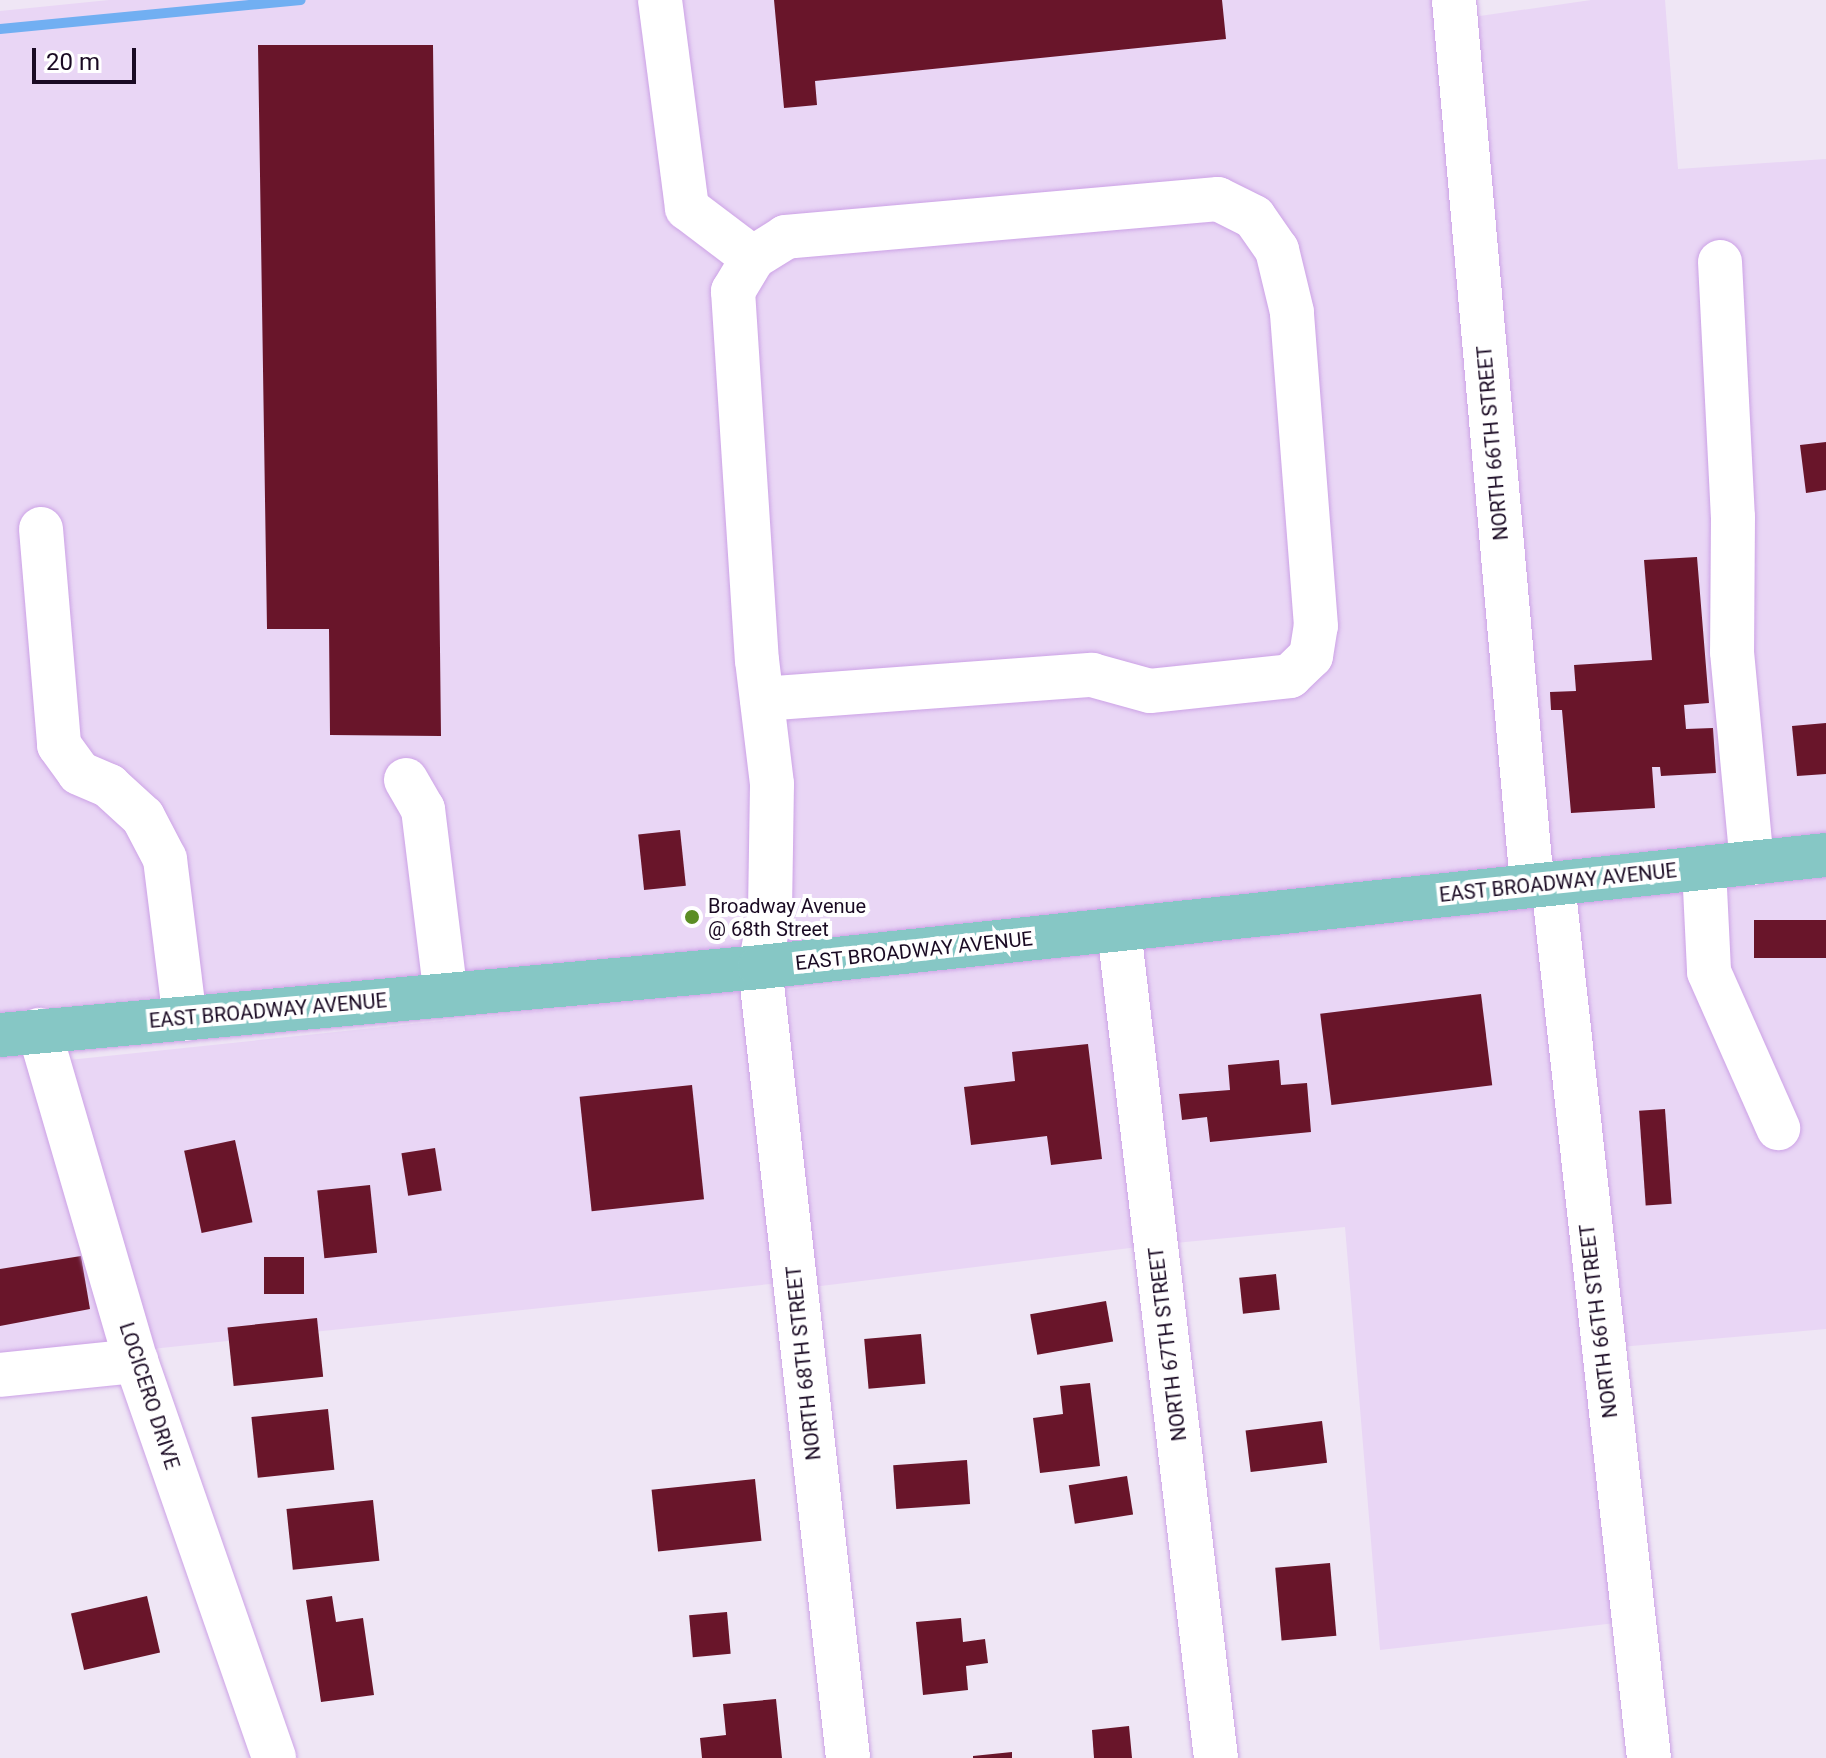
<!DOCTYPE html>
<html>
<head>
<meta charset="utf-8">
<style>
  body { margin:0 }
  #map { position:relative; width:1826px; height:1758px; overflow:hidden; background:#efe6f5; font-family:Roboto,sans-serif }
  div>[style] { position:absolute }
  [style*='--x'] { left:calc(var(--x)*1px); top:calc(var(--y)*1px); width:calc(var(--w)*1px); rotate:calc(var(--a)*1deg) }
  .built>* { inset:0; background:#e9d6f5; transform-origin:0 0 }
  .stream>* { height:10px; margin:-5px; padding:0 5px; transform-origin:5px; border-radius:5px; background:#71aff2 }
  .building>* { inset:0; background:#69152a; transform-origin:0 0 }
  .roads { filter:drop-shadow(0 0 2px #cca2e6) drop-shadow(0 0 2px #cca2e6) }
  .minor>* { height:44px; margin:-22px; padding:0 22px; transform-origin:22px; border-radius:22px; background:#fff }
  .major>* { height:44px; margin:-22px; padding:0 22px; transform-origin:22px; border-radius:22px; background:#86c7c5 }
  .dots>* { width:22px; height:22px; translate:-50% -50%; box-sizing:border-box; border:4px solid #fff; border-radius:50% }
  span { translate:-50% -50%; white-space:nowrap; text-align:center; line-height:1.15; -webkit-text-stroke:8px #fff; paint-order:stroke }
  .street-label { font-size:20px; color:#1a0a23 }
  .poi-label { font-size:20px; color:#1a0a23 }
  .left { translate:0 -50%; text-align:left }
  .scale { position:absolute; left:32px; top:48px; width:104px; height:36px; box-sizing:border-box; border:4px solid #1a0a23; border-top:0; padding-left:10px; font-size:24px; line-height:28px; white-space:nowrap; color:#1a0a23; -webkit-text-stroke:6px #fff; paint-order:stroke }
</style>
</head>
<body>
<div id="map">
  <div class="built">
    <div style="clip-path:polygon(109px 0,1436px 0,1513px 867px,618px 960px,50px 1006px,0 1015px,0 11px)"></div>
    <div style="clip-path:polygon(1591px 0,1665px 0,1678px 169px,1826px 159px,1826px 835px,1548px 863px,1473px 17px)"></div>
    <div style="clip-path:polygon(1826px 875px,1826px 1329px,1620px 1347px,1573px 901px)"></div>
    <div style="clip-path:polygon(1537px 905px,1616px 1623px,1380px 1650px,1345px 1227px,1175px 1243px,1139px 948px)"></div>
    <div style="left:1104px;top:951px;width:298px;height:326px;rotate:83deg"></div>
    <div style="left:745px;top:989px;width:296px;height:685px;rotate:84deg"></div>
    <div style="clip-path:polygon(27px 1052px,112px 1343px,0 1354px,0 1055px)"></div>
  </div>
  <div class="stream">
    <div style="--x:0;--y:29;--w:302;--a:-5.5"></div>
  </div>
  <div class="building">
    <div style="clip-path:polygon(774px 0,1222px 0,1226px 39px,815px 81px,817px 105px,784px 108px)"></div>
    <div style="clip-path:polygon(258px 45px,433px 45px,441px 736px,330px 735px,329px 629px,267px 629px)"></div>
    <div style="clip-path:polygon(1826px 442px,1826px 490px,1806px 493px,1800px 445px)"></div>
    <div style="clip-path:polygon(1697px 557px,1709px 703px,1684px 705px,1686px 729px,1713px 728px,1716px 773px,1661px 776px,1660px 767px,1652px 767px,1655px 808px,1571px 813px,1562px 710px,1551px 710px,1550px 692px,1576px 691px,1574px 665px,1652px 660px,1644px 560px)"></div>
    <div style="clip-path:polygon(1826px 723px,1826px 774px,1797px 776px,1792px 726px)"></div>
    <div style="left:680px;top:830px;width:56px;height:42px;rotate:84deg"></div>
    <div style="left:1826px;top:920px;width:38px;height:72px;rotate:90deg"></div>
    <div style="left:1481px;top:994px;width:92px;height:162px;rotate:83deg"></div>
    <div style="clip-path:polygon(1088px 1044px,1102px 1159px,1051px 1165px,1047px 1136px,971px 1145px,964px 1087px,1015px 1081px,1012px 1052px)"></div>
    <div style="clip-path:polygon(1279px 1060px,1281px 1085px,1307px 1083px,1311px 1132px,1210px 1142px,1207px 1117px,1182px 1120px,1179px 1094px,1230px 1090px,1228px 1065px)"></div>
    <div style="left:692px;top:1085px;width:115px;height:113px;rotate:84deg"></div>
    <div style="left:1665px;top:1109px;width:95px;height:26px;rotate:86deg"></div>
    <div style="left:235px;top:1140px;width:84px;height:52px;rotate:78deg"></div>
    <div style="left:435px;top:1148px;width:43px;height:34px;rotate:81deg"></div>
    <div style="left:370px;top:1185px;width:68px;height:53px;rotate:84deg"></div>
    <div style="clip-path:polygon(81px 1256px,90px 1309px,0 1326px,0 1269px)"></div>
    <div style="left:264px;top:1257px;width:40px;height:37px"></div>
    <div style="left:1276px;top:1274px;width:36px;height:37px;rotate:84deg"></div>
    <div style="left:1106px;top:1301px;width:41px;height:77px;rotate:80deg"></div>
    <div style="left:317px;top:1318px;width:59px;height:90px;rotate:84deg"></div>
    <div style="left:921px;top:1334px;width:50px;height:57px;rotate:85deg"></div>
    <div style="clip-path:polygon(1090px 1383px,1100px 1466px,1040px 1473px,1033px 1418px,1063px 1414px,1060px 1386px)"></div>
    <div style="left:328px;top:1409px;width:61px;height:77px;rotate:84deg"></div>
    <div style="left:1322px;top:1421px;width:42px;height:77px;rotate:83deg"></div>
    <div style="left:967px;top:1460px;width:44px;height:74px;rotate:86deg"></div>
    <div style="left:1127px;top:1476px;width:39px;height:59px;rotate:81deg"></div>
    <div style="left:755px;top:1479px;width:62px;height:104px;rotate:84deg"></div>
    <div style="left:373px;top:1500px;width:61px;height:87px;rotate:84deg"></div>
    <div style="left:1330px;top:1563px;width:73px;height:55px;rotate:85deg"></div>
    <div style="left:147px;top:1596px;width:58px;height:78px;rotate:77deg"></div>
    <div style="clip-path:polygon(332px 1596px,336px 1622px,363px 1618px,374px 1695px,321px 1702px,306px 1600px)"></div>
    <div style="left:727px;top:1612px;width:42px;height:38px;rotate:85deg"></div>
    <div style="clip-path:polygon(961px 1618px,963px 1642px,985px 1639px,988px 1663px,966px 1666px,968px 1690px,923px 1695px,916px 1622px)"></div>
    <div style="clip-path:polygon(776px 1699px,782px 1758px,702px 1758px,700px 1738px,726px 1735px,723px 1704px)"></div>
    <div style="clip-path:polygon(1129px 1726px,1132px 1758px,1094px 1758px,1092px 1730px)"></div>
    <div style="clip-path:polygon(1012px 1752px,1012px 1758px,973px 1758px,973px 1756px)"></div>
  </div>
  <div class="roads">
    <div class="minor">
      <div style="--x:660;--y:0;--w:210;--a:82.6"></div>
      <div style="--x:687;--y:208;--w:83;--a:37.1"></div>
      <div style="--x:1454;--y:0;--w:888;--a:84.96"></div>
      <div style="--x:1720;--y:262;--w:255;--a:87.1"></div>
      <div style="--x:1733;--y:517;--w:135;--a:90.4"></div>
      <div style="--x:1732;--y:652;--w:212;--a:84.6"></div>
      <div style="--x:41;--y:529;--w:217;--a:85.2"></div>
      <div style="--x:59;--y:745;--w:34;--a:54"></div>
      <div style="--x:79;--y:773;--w:33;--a:23"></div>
      <div style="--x:109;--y:786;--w:46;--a:42.4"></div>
      <div style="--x:143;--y:817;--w:47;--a:62.4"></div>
      <div style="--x:165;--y:859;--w:161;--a:82.9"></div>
      <div style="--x:762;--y:699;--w:331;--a:-4.2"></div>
      <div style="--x:1092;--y:675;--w:60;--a:15.4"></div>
      <div style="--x:1150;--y:691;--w:141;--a:-6.1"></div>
      <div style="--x:1290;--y:676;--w:29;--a:-44"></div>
      <div style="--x:1311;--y:656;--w:30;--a:-81"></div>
      <div style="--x:1316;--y:626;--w:315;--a:-94.4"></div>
      <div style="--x:1292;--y:312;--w:64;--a:-103.6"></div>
      <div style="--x:1277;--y:250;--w:40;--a:-124.9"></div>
      <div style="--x:1254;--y:217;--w:40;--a:-153.4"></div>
      <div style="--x:1218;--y:199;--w:434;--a:175"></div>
      <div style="--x:786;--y:237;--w:39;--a:148"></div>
      <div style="--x:753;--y:258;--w:39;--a:121"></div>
      <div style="--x:733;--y:291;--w:370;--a:86.3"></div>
      <div style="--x:757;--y:660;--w:125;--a:83.1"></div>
      <div style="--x:772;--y:784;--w:129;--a:90.9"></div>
      <div style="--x:770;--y:913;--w:55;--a:100.5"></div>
      <div style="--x:760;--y:967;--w:796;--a:83.65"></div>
      <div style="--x:406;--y:780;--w:34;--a:60"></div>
      <div style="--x:423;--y:809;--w:187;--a:83"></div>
      <div style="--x:1704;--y:868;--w:104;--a:87.2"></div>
      <div style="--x:1709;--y:972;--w:171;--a:66.1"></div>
      <div style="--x:1553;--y:883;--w:880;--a:83.74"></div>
      <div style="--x:1119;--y:930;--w:834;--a:83.32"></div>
      <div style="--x:39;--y:1030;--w:345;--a:73.7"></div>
      <div style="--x:136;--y:1361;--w:420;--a:70.8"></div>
      <div style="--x:0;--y:1375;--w:137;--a:-5.9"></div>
    </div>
    <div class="major">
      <div style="--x:0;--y:1035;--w:763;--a:-5.11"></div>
      <div style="--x:760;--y:967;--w:1072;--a:-6"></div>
    </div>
  </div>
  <div class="dots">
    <div style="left:692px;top:917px;background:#5b8d24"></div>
  </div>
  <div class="street-label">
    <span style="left:1493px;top:443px;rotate:-95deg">NORTH 66TH STREET</span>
    <span style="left:1558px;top:883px;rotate:-6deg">EAST BROADWAY AVENUE</span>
    <span style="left:914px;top:951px;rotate:-6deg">EAST BROADWAY AVENUE</span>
    <span style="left:268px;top:1011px;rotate:-5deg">EAST BROADWAY AVENUE</span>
    <span style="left:1599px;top:1321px;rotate:-97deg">NORTH 66TH STREET</span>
    <span style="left:1168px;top:1344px;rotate:-97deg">NORTH 67TH STREET</span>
    <span style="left:804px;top:1363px;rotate:-96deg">NORTH 68TH STREET</span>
    <span style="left:149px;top:1396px;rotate:72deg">LOCICERO DRIVE</span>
  </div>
  <div class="poi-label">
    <span class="left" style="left:708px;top:918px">Broadway Avenue<br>@ 68th Street</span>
  </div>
  <div class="scale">20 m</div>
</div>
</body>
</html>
